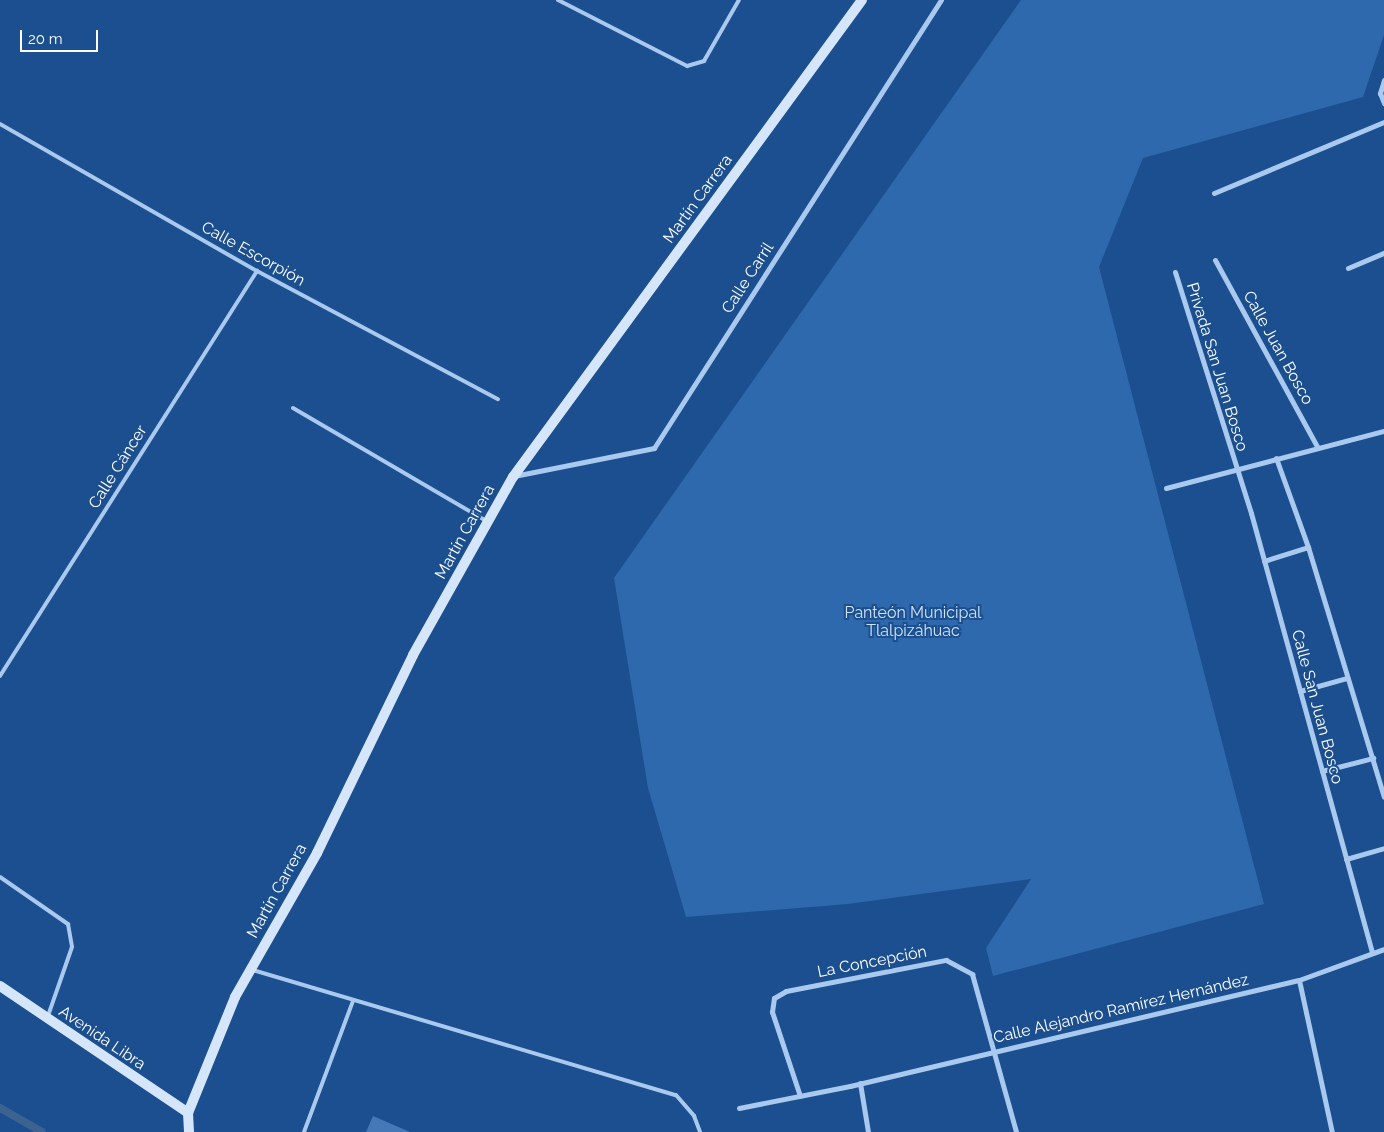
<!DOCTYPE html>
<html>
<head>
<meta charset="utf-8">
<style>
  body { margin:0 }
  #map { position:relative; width:1384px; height:1132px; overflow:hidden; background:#1b4f8f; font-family:Raleway,sans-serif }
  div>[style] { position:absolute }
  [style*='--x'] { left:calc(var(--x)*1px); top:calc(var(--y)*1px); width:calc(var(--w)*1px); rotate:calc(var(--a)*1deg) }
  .green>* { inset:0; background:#2e69ad }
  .stream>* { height:8px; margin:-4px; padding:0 4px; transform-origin:4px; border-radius:4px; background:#3c6290 }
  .building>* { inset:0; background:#4478b7 }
  .lane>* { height:4px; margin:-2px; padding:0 2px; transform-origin:2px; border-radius:2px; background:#a9c9ee }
  .street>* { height:5px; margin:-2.5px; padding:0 2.5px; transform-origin:2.5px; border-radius:2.5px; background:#a9c9ee }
  .secondary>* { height:10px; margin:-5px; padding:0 5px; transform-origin:5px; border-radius:5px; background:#d6e6fa }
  span { translate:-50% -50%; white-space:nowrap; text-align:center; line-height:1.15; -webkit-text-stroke:4px #1b4f8f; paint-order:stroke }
  .street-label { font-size:16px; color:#fff }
  .park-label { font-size:16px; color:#cfe3fa }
  .scale { position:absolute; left:20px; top:30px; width:78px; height:22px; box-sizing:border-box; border:2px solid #fff; border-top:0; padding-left:6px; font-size:15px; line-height:18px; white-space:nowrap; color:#fff; -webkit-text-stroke:4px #1b4f8f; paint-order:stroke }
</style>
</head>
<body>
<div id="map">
  <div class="green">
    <div style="clip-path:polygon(1021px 0,1384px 0,1384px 35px,1363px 97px,1143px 158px,1099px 267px,1264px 904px,993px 976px,986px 948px,1031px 879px,848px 904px,686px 917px,648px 788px,614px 578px)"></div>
  </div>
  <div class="stream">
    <div style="--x:0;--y:1108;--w:48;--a:29.7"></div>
  </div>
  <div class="building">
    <div style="clip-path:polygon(373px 1116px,410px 1132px,366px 1132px)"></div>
  </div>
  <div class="lane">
    <div style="--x:558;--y:0;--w:145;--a:27.1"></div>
    <div style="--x:687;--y:66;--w:18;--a:-16"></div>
    <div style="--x:704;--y:61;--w:70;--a:-60.2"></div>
    <div style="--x:0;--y:124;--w:296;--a:29.8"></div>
    <div style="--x:257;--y:271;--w:273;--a:28"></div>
    <div style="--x:293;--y:408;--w:224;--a:30.3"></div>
    <div style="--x:0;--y:676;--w:480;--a:-57.6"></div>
    <div style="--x:0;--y:877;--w:83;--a:34.7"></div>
    <div style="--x:68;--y:924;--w:23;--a:80"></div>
    <div style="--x:72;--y:947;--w:73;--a:109.2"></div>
    <div style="--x:253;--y:970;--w:441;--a:16.5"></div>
    <div style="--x:676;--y:1095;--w:28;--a:49"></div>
    <div style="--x:694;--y:1116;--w:17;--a:69"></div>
    <div style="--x:304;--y:1132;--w:140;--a:-69.5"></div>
  </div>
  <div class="street">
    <div style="--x:1384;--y:80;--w:14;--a:107"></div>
    <div style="--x:1380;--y:93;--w:11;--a:68"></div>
    <div style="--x:1214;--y:193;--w:184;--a:-22.7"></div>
    <div style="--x:1215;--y:260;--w:214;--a:61.3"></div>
    <div style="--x:1348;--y:268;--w:39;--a:-23"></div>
    <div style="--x:1175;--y:272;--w:253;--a:72.5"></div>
    <div style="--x:1251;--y:513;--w:456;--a:74.6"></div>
    <div style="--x:1276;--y:458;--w:95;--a:70.2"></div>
    <div style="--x:1308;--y:547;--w:261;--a:73.1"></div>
    <div style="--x:514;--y:476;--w:143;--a:-11.3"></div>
    <div style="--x:654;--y:448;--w:532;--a:-57.36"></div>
    <div style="--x:1166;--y:488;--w:225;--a:-14.7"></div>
    <div style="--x:1264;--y:561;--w:46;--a:-17.7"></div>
    <div style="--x:1300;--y:691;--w:49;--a:-15.5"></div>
    <div style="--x:1322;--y:771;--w:53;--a:-14.3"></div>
    <div style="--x:1346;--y:859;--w:40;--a:-16"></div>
    <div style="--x:1299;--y:980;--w:156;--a:77.8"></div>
    <div style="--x:860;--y:1083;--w:50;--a:80.7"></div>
    <div style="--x:800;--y:1096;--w:89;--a:-108.4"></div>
    <div style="--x:772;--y:1012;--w:14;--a:-82"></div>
    <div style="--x:774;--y:998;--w:14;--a:-30"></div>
    <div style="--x:786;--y:991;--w:163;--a:-11"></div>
    <div style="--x:946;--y:960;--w:30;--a:28"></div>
    <div style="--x:972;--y:974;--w:164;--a:74.4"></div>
    <div style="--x:739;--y:1108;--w:113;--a:-11.2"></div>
    <div style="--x:850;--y:1086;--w:461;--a:-13.3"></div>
    <div style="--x:1299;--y:980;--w:90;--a:-20"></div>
  </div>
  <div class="secondary">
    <div style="--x:0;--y:986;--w:227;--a:34"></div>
    <div style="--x:189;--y:1132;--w:19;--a:-93"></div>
    <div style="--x:188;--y:1113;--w:125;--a:-67.9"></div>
    <div style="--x:235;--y:997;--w:166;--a:-60.3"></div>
    <div style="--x:317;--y:853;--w:220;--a:-64.1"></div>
    <div style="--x:413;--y:655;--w:204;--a:-60.7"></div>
    <div style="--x:513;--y:477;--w:591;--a:-53.81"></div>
  </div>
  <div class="street-label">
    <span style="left:698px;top:199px;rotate:-54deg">Martín Carrera</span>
    <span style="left:253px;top:254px;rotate:29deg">Calle Escorpión</span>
    <span style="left:748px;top:278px;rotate:-57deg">Calle Carril</span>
    <span style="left:1278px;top:348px;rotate:61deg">Calle Juan Bosco</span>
    <span style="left:1217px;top:367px;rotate:73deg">Privada San Juan Bosco</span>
    <span style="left:118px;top:467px;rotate:-58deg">Calle Cáncer</span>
    <span style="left:465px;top:532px;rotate:-61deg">Martín Carrera</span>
    <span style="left:1317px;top:707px;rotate:75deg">Calle San Juan Bosco</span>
    <span style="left:277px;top:891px;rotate:-61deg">Martín Carrera</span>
    <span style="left:872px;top:962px;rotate:-11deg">La Concepción</span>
    <span style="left:1121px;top:1009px;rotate:-13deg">Calle Alejandro Ramírez Hernández</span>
    <span style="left:102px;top:1038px;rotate:34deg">Avenida Libra</span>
  </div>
  <div class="park-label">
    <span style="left:913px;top:622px">Panteón Municipal<br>Tlalpizáhuac</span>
  </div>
  <div class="scale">20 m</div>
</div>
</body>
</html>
